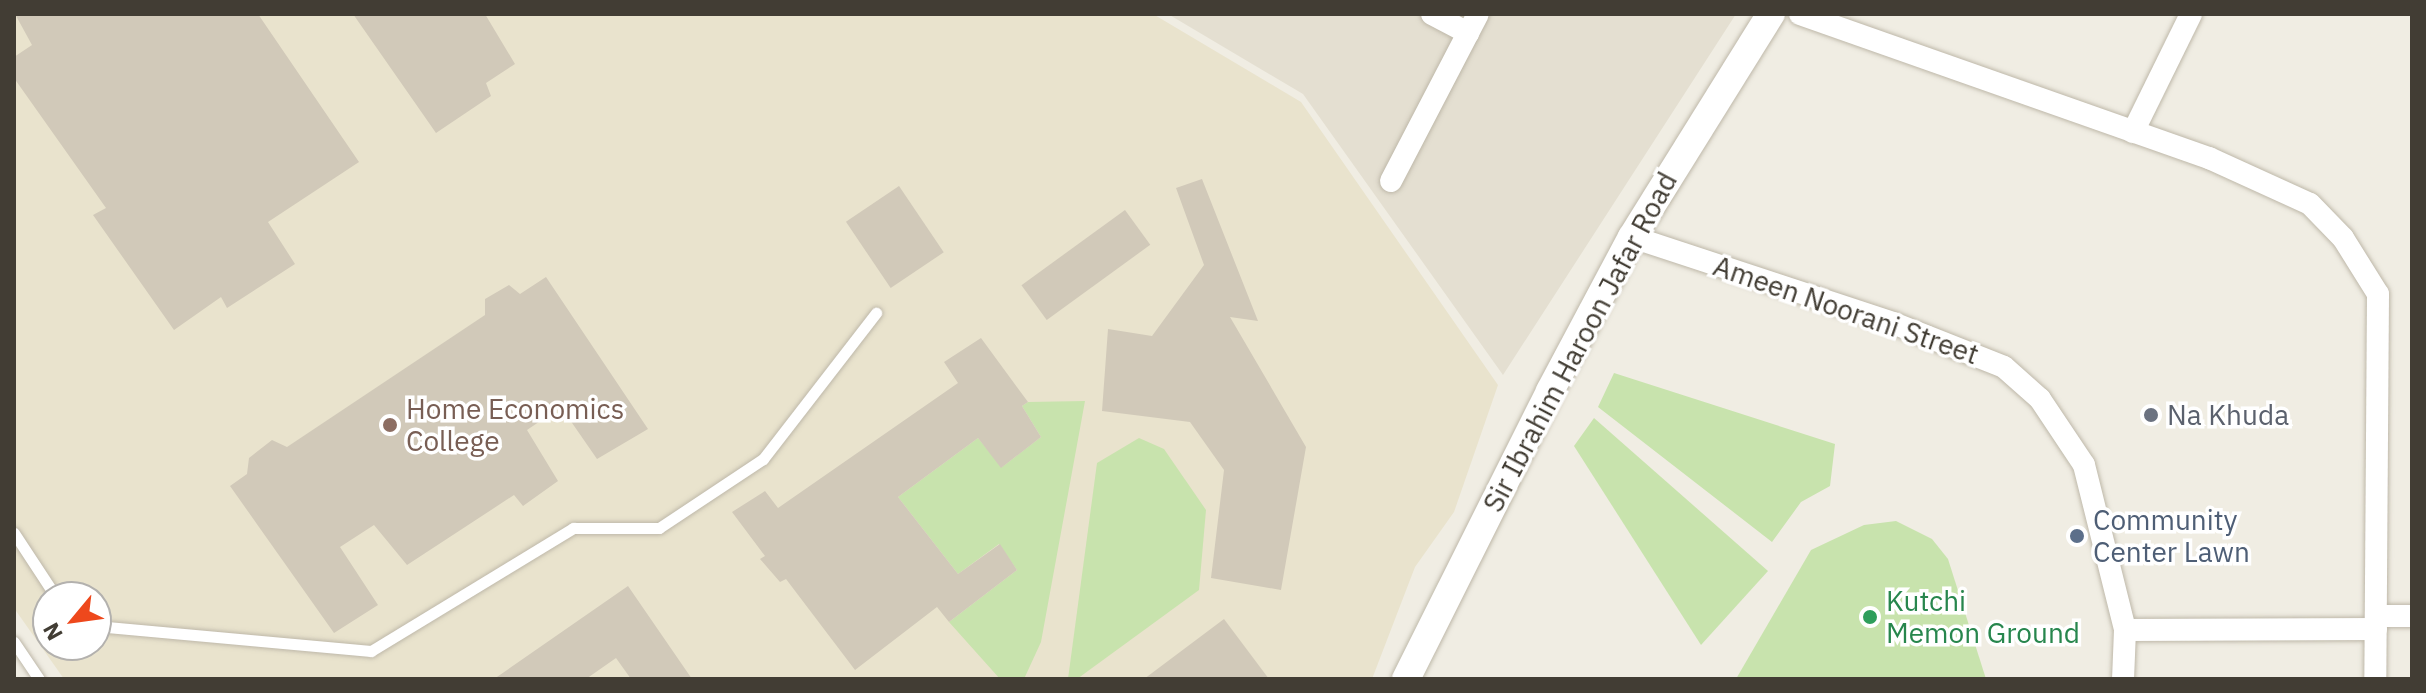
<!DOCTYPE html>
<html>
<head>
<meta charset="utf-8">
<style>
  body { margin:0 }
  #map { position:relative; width:2426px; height:693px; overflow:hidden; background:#f0ede3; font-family:"IBM Plex Sans",sans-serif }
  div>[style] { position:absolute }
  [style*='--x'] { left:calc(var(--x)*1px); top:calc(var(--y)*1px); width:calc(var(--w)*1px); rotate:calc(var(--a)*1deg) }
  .residential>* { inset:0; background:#e4dfd1 }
  .education>* { inset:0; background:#e9e3cd }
  .green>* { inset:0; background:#c8e3ad }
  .building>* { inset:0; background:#d1c9b9; transform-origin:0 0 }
  .roads { filter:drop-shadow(0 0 2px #beb8a9) drop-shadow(0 0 2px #beb8a9) }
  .service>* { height:11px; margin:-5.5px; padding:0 5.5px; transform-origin:5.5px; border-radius:5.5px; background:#fff }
  .minor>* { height:22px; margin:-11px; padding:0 11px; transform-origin:11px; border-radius:11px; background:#fff }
  .tertiary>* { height:28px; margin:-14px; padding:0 14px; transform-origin:14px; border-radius:14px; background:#fff }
  .dots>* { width:22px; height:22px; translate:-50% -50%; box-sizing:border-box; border:4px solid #fff; border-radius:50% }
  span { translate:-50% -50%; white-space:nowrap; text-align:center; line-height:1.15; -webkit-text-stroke:7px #fff; paint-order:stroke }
  .street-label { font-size:28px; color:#423d34 }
  .education-label { font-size:28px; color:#785e54 }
  .left { translate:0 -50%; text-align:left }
  .worship-label { font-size:28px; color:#5b616d }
  .service-label { font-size:28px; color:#4e5e75 }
  .leisure-label { font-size:28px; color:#27864d }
  .frame { position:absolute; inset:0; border:16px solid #423d34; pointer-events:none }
  .north { position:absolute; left:32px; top:581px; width:80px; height:80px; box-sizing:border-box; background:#fff; border:2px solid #b3b1ae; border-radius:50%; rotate:241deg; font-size:22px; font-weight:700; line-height:32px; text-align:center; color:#423d34 }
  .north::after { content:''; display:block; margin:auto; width:28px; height:36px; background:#ee481c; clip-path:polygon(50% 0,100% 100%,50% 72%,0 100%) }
</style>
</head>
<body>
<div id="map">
  <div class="residential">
    <div style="clip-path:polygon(1168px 14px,1736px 14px,1503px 375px,1303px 94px)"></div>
  </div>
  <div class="education">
    <div style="clip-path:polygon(evenodd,14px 14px,1153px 14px,1301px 102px,1498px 385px,1454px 512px,1415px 567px,1372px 679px,64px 679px,14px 608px,14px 14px,48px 597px,96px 597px,96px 645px,48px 645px,48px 597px)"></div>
  </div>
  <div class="green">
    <div style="clip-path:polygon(1614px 373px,1835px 444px,1830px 486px,1801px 502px,1772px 542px,1598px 407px)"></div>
    <div style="clip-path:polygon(1085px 401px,1041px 642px,1024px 679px,1000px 679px,949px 622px,1017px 570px,999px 544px,958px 574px,898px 497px,978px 438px,1002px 467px,1041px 437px,1022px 406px,1028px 402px)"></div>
    <div style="clip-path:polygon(1594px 418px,1768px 571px,1701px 645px,1574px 446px)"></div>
    <div style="clip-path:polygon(1139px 438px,1164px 449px,1206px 510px,1199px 590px,1077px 679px,1068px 679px,1097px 463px)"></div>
    <div style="clip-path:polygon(1896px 521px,1932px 539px,1948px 559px,1986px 679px,1736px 679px,1811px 550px,1864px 525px)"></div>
  </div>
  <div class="building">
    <div style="clip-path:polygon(15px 14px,258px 14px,359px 162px,268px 222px,295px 264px,227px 308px,221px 297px,174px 330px,93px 215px,106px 208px,14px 78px,14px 57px,32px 45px)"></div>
    <div style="clip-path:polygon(353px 14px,485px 14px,515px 64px,486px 83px,491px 96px,436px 133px)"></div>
    <div style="clip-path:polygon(1202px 179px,1258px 321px,1230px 317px,1306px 447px,1281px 590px,1211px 578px,1224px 470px,1190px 422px,1102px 411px,1108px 329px,1152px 336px,1204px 265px,1176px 188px)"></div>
    <div style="left:899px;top:186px;width:80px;height:64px;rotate:56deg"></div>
    <div style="left:1125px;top:210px;width:43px;height:128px;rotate:54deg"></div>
    <div style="clip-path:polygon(546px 277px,648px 429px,597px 459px,561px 407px,527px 430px,558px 481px,523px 506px,514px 495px,407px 565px,374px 525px,340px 547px,378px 605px,334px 633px,230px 486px,247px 474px,249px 458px,272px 440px,287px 447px,485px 315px,485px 299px,509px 285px,520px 294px)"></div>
    <div style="clip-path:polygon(981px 338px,1028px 402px,1022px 406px,1041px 437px,1001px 468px,978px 438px,898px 497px,958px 574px,1000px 544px,1017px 570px,949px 622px,937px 607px,855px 670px,786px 579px,780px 582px,760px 559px,765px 556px,732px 512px,765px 491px,778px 508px,958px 383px,944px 362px)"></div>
    <div style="clip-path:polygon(628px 586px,692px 679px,631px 679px,616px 658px,586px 679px,494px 679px)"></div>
    <div style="clip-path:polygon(1224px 619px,1269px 679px,1144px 679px)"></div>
  </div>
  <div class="roads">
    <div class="service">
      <div style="--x:14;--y:533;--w:77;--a:56.7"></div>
      <div style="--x:96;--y:626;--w:276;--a:5.2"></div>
      <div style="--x:371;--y:651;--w:237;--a:-31.3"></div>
      <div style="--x:573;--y:528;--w:86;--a:0"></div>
      <div style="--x:659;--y:528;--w:125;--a:-33.6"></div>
      <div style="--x:763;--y:459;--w:185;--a:-52.3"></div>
      <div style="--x:14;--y:642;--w:45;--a:56"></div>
    </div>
    <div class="minor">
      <div style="--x:1432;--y:14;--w:41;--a:27.8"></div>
      <div style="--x:1800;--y:14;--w:434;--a:19.4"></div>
      <div style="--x:2209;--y:158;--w:111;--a:24.5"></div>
      <div style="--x:2310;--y:204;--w:47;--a:45.9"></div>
      <div style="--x:2343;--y:238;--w:66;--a:58"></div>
      <div style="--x:2378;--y:294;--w:385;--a:90.4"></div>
      <div style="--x:2133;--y:132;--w:131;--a:-63.8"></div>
      <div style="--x:1391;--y:181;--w:188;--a:-62.5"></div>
      <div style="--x:1632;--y:237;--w:275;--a:18.2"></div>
      <div style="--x:1893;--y:323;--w:119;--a:21.6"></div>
      <div style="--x:2004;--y:367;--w:48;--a:41.6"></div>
      <div style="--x:2040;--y:399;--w:79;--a:56.3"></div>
      <div style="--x:2084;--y:465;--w:170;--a:76"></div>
      <div style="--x:2125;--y:630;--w:49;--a:92.3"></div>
      <div style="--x:2376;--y:616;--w:36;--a:0"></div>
      <div style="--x:2125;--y:630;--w:251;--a:-0.2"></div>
    </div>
    <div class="tertiary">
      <div style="--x:1406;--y:679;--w:322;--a:-63.4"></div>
      <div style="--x:1550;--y:391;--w:174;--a:-62"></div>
      <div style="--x:1632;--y:237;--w:263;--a:-58.1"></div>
    </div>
  </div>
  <div class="dots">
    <div style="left:2151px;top:415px;background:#6b7280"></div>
    <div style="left:390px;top:425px;background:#8d6e63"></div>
    <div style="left:2077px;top:536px;background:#5c6f8a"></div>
    <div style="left:1870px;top:617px;background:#2e9e5b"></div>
  </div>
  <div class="street-label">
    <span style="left:1846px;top:310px;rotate:19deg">Ameen Noorani Street</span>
    <span style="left:1580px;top:342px;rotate:-62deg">Sir Ibrahim Haroon Jafar Road</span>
  </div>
  <div class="education-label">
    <span class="left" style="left:406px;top:425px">Home Economics<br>College</span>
  </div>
  <div class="worship-label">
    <span class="left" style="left:2167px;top:415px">Na Khuda</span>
  </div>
  <div class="service-label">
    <span class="left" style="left:2093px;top:536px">Community<br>Center Lawn</span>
  </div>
  <div class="leisure-label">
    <span class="left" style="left:1886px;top:617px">Kutchi<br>Memon Ground</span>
  </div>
  <div class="frame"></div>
  <div class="north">N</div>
</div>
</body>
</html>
